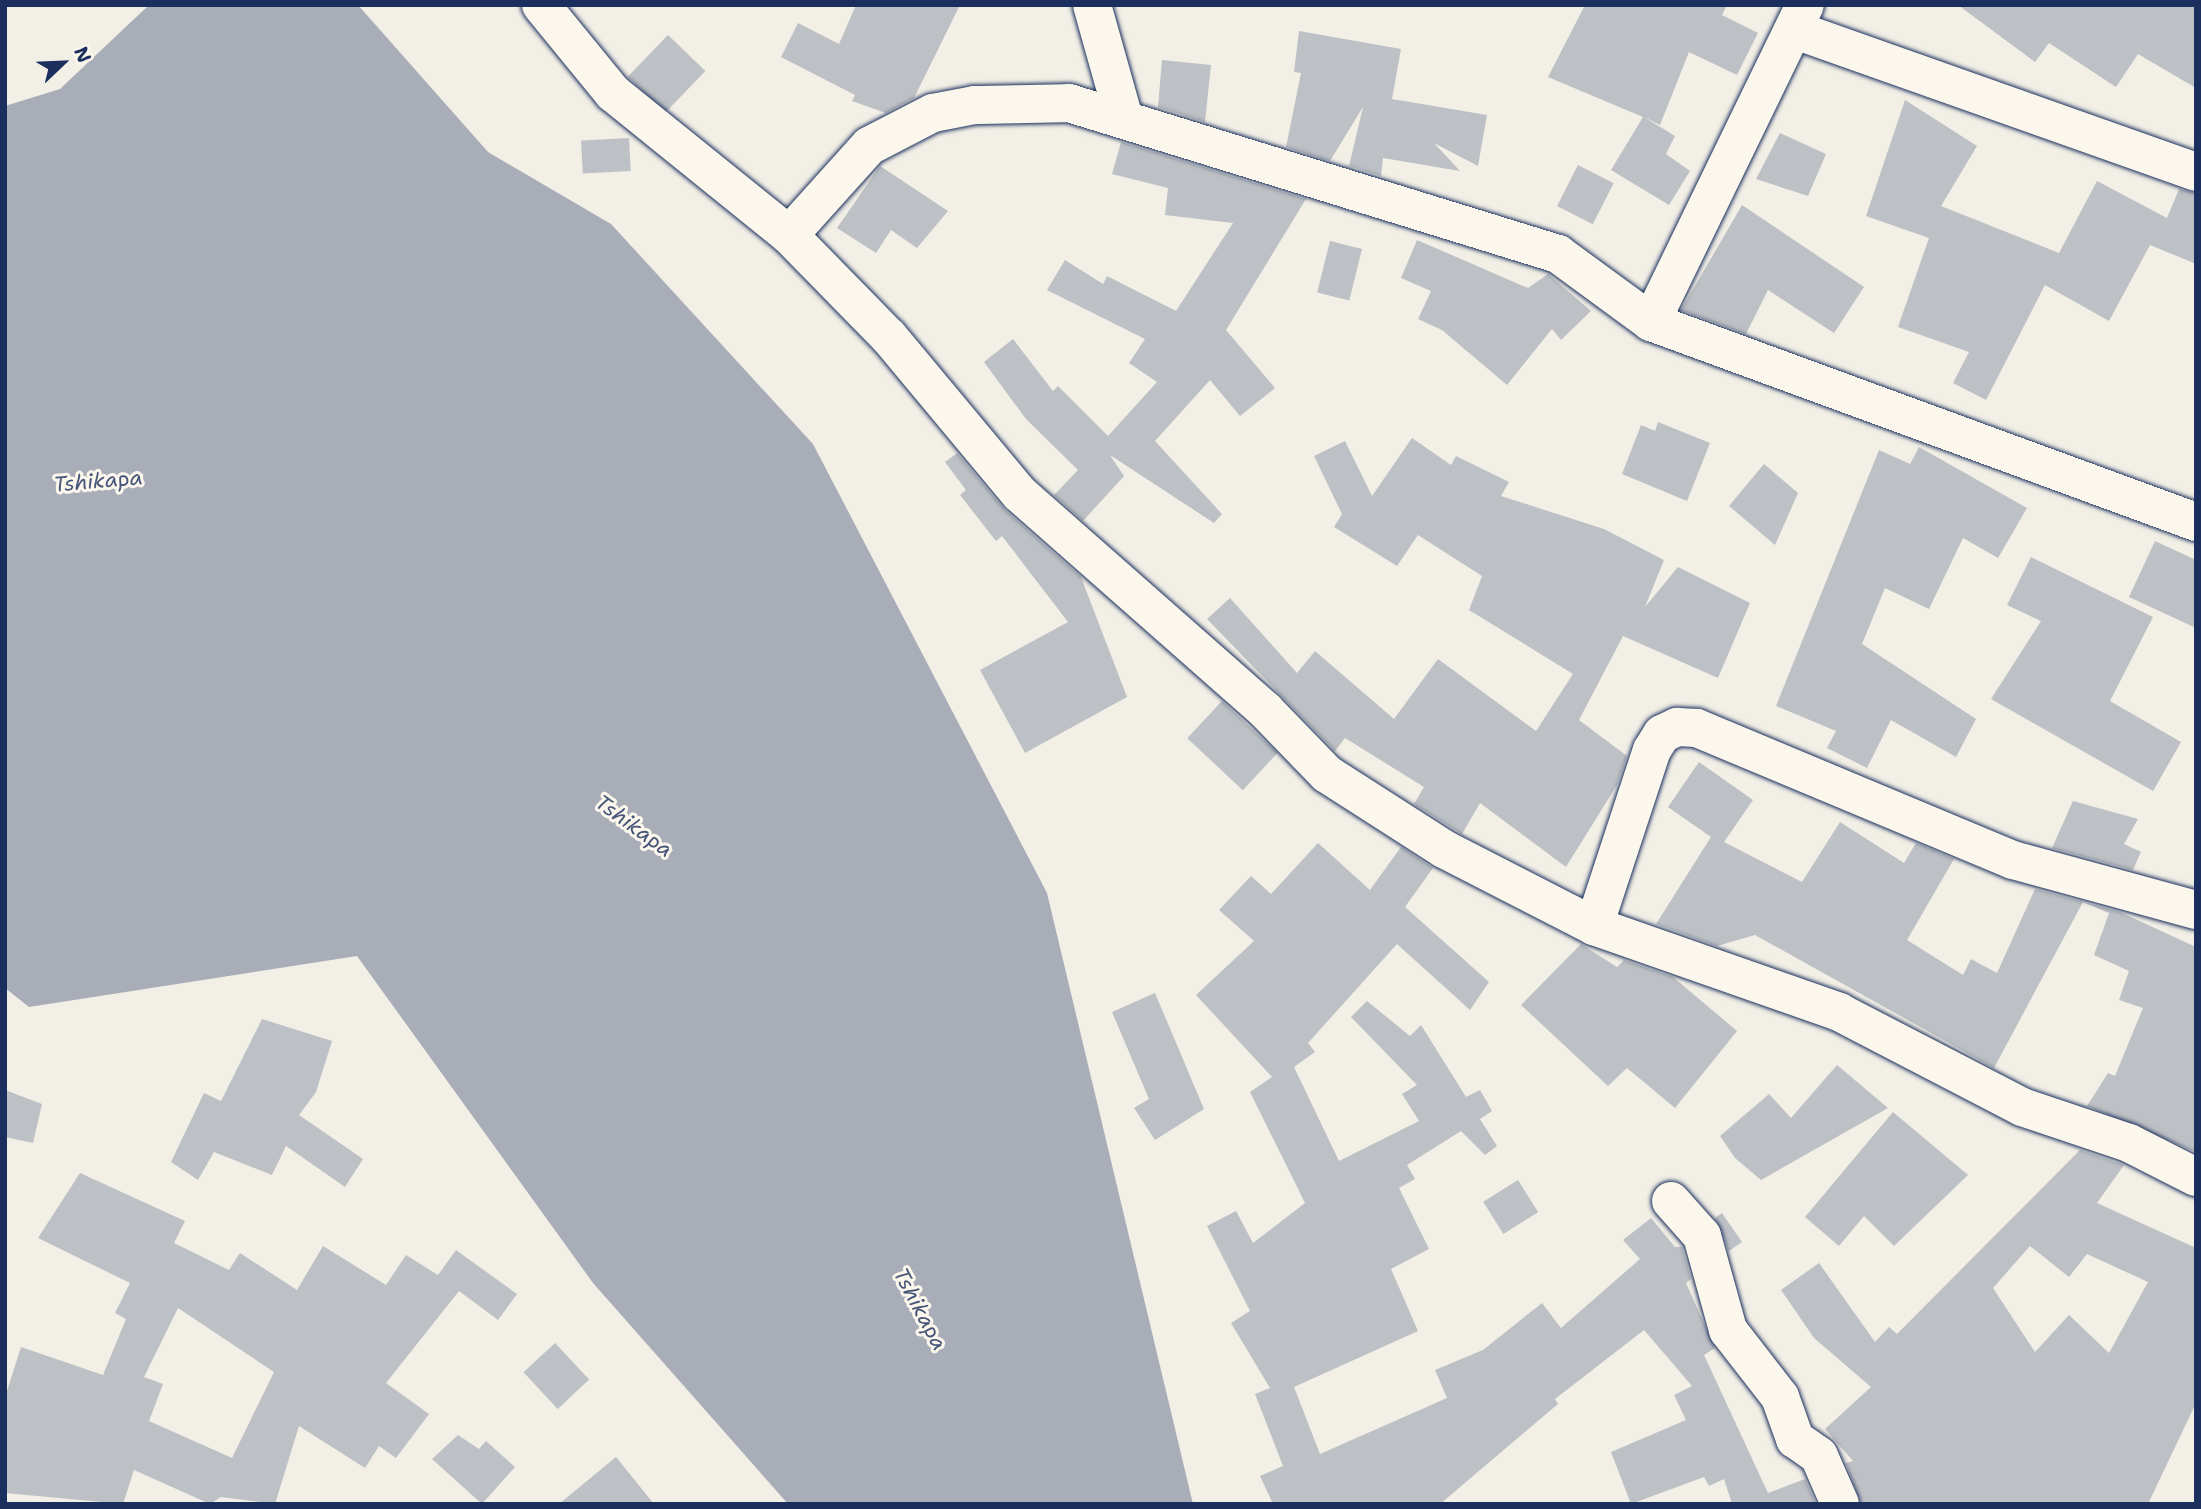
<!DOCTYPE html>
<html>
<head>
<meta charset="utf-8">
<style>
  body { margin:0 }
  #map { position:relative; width:2201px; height:1509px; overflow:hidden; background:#f2efe6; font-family:"Shantell Sans",sans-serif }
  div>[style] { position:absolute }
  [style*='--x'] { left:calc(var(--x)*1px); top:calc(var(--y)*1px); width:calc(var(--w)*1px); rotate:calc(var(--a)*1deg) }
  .water>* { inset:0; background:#a9adb7 }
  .building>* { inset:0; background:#bdc0c4; transform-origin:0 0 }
  .roads { filter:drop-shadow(0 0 2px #1b2f5e) drop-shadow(0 0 2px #1b2f5e) }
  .minor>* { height:38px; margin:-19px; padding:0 19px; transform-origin:19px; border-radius:19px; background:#fbf7ec }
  span { translate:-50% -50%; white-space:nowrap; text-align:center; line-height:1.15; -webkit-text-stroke:6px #fbf7ec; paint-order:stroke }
  .water-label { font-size:21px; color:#465579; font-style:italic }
  .frame { position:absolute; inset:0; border:7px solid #1b2f5e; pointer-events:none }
  .north { position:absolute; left:28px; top:28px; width:70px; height:70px; -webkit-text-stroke:5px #fbf7ec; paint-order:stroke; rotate:67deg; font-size:19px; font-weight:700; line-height:28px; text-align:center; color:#1b2f5e }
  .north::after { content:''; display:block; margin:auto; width:24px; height:32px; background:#1b2f5e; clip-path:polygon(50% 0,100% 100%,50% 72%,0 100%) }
</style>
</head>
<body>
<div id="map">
  <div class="water">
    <div style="clip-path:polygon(149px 5px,358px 5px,488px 152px,611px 224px,813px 444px,1047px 893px,1193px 1504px,788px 1504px,593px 1283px,357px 956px,29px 1007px,5px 988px,5px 106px,60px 89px)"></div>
  </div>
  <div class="building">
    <div style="clip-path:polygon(856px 5px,960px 5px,914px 98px,886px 113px,852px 101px,855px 95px,781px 57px,798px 23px,839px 44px)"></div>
    <div style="clip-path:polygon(1585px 5px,1727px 5px,1722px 15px,1758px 33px,1737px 75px,1689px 52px,1660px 125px,1644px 117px,1675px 136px,1666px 154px,1690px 171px,1669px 205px,1611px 170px,1643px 117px,1548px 77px)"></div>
    <div style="clip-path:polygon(1958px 5px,2196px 5px,2196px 88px,2138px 54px,2116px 87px,2049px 43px,2035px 62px)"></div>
    <div style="clip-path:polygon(1299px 31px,1401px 49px,1392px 99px,1487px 115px,1478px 166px,1434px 143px,1460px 171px,1383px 158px,1381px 176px,1349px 166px,1363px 107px,1330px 161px,1286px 147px,1301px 73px,1294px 72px)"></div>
    <div style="left:668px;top:35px;width:52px;height:58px;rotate:44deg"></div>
    <div style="clip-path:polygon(1162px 60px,1211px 65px,1205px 122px,1158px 107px)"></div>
    <div style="clip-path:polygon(1905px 100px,1977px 146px,1941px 206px,2059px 253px,2097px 181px,2167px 218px,2179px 189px,2196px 193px,2196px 264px,2150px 245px,2109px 321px,2045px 285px,1986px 400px,1953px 383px,1969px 352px,1898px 327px,1929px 238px,1866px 216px)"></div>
    <div style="clip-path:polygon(1780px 133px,1826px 154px,1808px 196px,1756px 179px)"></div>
    <div style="left:629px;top:138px;width:33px;height:48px;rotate:87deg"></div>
    <div style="clip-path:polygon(1121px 142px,1306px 199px,1226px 330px,1275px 388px,1240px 416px,1210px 380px,1155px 441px,1222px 514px,1214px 523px,1110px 455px,1124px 476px,1083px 521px,1054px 495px,1078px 470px,1026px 419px,984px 362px,1013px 339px,1053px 391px,1058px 386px,1108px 436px,1157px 382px,1129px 363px,1145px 339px,1047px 290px,1065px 260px,1103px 284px,1107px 276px,1176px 311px,1233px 223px,1165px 215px,1168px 188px,1112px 174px)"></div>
    <div style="left:1578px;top:165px;width:40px;height:46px;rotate:27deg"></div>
    <div style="clip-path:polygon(880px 166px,948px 211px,917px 248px,891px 230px,876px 253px,837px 228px)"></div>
    <div style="clip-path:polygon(1742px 205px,1864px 287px,1834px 333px,1768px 290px,1746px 334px,1681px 310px)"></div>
    <div style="clip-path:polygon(1417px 240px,1528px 288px,1548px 274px,1591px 311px,1561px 340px,1552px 329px,1507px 385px,1442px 330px,1418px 319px,1431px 291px,1401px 278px)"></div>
    <div style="left:1330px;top:241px;width:33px;height:53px;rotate:14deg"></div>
    <div style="clip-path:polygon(1658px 422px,1710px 443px,1687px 501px,1622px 474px,1641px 425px,1655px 431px)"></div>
    <div style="clip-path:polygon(1412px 438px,1451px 465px,1456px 456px,1509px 482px,1501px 496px,1604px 529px,1664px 560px,1645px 607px,1678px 567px,1750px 603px,1718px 678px,1623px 636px,1579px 720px,1627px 756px,1617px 785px,1566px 867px,1480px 803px,1462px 834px,1414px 804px,1424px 787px,1345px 738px,1335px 751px,1207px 619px,1230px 598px,1297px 673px,1315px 651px,1394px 719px,1438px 659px,1536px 731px,1573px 674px,1469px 610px,1482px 576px,1418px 535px,1397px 566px,1334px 527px,1342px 514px,1314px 456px,1345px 441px,1372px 496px)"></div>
    <div style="clip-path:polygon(1919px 447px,2027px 508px,1998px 558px,1963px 538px,1929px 609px,1885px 588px,1862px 644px,1976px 719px,1956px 757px,1891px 720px,1867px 768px,1827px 748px,1836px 731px,1776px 706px,1879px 450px,1910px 464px)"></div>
    <div style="clip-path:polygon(957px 453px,1005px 510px,1081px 577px,1127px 697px,1025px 753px,980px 670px,1068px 622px,1002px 536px,996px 541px,960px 495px,966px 490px,945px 462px)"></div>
    <div style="clip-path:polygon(1764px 464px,1798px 493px,1775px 545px,1729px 506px)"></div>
    <div style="clip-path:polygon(2155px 541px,2196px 560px,2196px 628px,2129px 597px)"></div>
    <div style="clip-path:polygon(2031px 557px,2153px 617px,2110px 701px,2181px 742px,2153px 791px,1991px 699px,2041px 621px,2007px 605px)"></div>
    <div style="left:1222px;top:701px;width:76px;height:51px;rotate:43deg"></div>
    <div style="clip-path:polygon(1699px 762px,1753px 800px,1724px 842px,1802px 882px,1840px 822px,1904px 863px,1916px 843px,1954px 859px,1907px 940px,1963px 975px,1971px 959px,1997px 973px,2035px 889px,2120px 912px,2196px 947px,2196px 1152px,2087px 1106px,2108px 1073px,2115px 1076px,2143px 1008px,2119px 1000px,2129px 971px,2094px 955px,2109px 913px,2083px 902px,1994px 1068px,1755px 935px,1717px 946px,1656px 924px,1711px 837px,1668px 807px)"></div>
    <div style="clip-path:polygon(2073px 801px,2138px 819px,2124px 844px,2141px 852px,2133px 870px,2052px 848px)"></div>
    <div style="clip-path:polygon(1318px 843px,1370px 890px,1401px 847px,1433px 868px,1405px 907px,1489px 982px,1470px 1010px,1397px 944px,1308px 1043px,1315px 1052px,1294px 1067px,1339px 1161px,1419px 1121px,1402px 1094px,1417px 1085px,1351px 1017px,1367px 1001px,1410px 1036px,1421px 1025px,1466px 1097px,1480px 1090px,1492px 1111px,1480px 1119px,1497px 1146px,1485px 1155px,1461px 1131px,1407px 1165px,1415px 1179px,1399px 1188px,1429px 1249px,1391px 1269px,1418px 1331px,1294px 1387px,1320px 1454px,1447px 1398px,1435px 1370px,1483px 1350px,1542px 1303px,1561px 1328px,1640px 1259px,1623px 1240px,1651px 1218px,1675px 1247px,1682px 1247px,1691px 1279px,1686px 1283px,1715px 1348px,1704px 1355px,1768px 1493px,1805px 1479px,1816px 1504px,1732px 1504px,1724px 1479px,1709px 1486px,1704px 1477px,1631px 1504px,1611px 1452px,1686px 1420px,1674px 1395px,1692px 1386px,1644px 1330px,1555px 1399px,1558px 1404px,1440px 1504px,1273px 1504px,1260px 1476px,1283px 1466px,1255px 1394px,1270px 1388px,1231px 1323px,1250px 1311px,1207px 1226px,1236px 1211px,1253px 1243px,1305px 1203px,1250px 1092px,1272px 1077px,1196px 995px,1254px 941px,1219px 910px,1251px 876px,1271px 894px)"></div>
    <div style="clip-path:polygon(1581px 944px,1617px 967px,1624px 960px,1673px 977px,1737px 1031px,1675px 1108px,1627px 1068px,1608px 1086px,1521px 1005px)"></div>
    <div style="clip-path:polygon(1155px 993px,1204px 1109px,1155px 1140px,1134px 1108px,1149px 1099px,1112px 1012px)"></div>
    <div style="clip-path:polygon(262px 1019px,332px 1041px,316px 1092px,299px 1115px,363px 1159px,345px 1187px,286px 1146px,272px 1175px,214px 1152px,198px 1180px,171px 1162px,204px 1093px,221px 1101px)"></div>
    <div style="clip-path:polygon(1837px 1065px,1888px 1108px,1761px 1180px,1735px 1158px,1720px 1136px,1769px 1094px,1791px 1118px)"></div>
    <div style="clip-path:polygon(5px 1090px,42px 1104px,33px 1143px,5px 1137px)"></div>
    <div style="clip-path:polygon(1893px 1112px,1968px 1175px,1894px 1246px,1864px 1216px,1839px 1246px,1805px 1217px)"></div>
    <div style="clip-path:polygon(evenodd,2080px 1150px,2124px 1165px,2097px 1203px,2196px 1248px,2196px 1403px,2148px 1504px,1861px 1504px,1846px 1463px,1853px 1461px,1825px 1429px,1871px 1387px,1814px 1338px,1781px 1290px,1819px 1263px,1875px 1342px,1889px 1327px,1897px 1334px,2080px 1150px,2030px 1246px,2069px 1277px,2087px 1254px,2148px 1282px,2109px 1353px,2069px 1315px,2035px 1352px,1993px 1288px,2030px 1246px)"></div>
    <div style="clip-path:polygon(evenodd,80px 1173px,185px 1221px,174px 1243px,229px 1270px,240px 1253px,297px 1290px,323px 1246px,386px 1285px,406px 1255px,438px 1275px,456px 1250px,517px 1294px,498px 1320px,459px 1291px,386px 1383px,429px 1414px,396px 1458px,379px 1446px,365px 1468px,299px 1426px,275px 1504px,221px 1497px,210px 1504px,134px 1470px,123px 1504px,5px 1493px,5px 1397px,21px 1347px,103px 1375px,126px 1319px,115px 1313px,130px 1283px,38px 1238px,80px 1173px,178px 1308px,274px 1372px,232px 1458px,149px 1421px,163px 1384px,144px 1377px,178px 1308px)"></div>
    <div style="left:1518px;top:1180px;width:38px;height:41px;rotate:58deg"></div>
    <div style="clip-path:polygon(1722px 1213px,1742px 1242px,1729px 1251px,1715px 1218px)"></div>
    <div style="left:555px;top:1343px;width:50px;height:43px;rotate:47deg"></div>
    <div style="clip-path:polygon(458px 1435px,479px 1449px,486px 1441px,515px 1467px,482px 1504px,432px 1459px)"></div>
    <div style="clip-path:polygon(616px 1457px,654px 1504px,559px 1504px)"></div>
  </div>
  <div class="roads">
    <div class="minor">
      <div style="--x:541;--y:5;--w:114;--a:50.7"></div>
      <div style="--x:613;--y:93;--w:226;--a:38.9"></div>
      <div style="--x:789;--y:235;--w:143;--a:45.6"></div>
      <div style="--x:889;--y:337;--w:204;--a:50.2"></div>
      <div style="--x:1020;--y:494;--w:327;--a:41.4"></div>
      <div style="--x:1265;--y:710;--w:89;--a:45.9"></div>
      <div style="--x:1327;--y:774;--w:139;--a:32.7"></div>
      <div style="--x:1444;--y:849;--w:169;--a:27.2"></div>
      <div style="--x:1594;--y:926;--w:260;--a:19.3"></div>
      <div style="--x:1839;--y:1012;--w:206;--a:27.4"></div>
      <div style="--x:2022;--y:1107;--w:113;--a:18.6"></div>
      <div style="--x:2129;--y:1143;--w:75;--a:26.9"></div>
      <div style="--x:1092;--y:5;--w:118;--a:74.3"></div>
      <div style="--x:1795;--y:30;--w:425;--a:19.5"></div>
      <div style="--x:789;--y:235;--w:120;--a:-48"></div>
      <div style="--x:869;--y:146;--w:72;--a:-27.3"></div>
      <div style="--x:933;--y:113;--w:43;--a:-10.8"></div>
      <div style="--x:975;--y:105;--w:94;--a:-1.2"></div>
      <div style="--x:1069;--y:103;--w:512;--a:17.16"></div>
      <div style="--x:1558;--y:254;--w:115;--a:36.2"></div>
      <div style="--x:1651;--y:322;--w:581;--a:20.15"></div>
      <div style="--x:1651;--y:322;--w:352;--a:-64.1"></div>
      <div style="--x:1594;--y:926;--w:185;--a:-71.8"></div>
      <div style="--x:1652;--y:750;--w:19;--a:-58"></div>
      <div style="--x:1662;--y:734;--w:17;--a:-25"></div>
      <div style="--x:1677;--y:727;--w:20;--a:3"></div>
      <div style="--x:1697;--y:728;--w:342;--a:22.7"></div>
      <div style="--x:2013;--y:860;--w:190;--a:15.3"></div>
      <div style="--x:1671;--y:1201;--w:47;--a:48.5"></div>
      <div style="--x:1702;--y:1236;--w:98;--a:74.5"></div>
      <div style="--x:1728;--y:1330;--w:85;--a:52.2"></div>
      <div style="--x:1780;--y:1397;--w:45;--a:70.3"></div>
      <div style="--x:1795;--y:1439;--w:29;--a:35"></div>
      <div style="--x:1819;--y:1456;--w:52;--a:66.4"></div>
    </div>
  </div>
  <div class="water-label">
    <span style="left:98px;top:481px;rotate:-5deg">Tshikapa</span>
    <span style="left:634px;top:826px;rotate:36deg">Tshikapa</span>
    <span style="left:920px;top:1309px;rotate:62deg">Tshikapa</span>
  </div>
  <div class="frame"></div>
  <div class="north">N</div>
</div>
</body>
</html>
